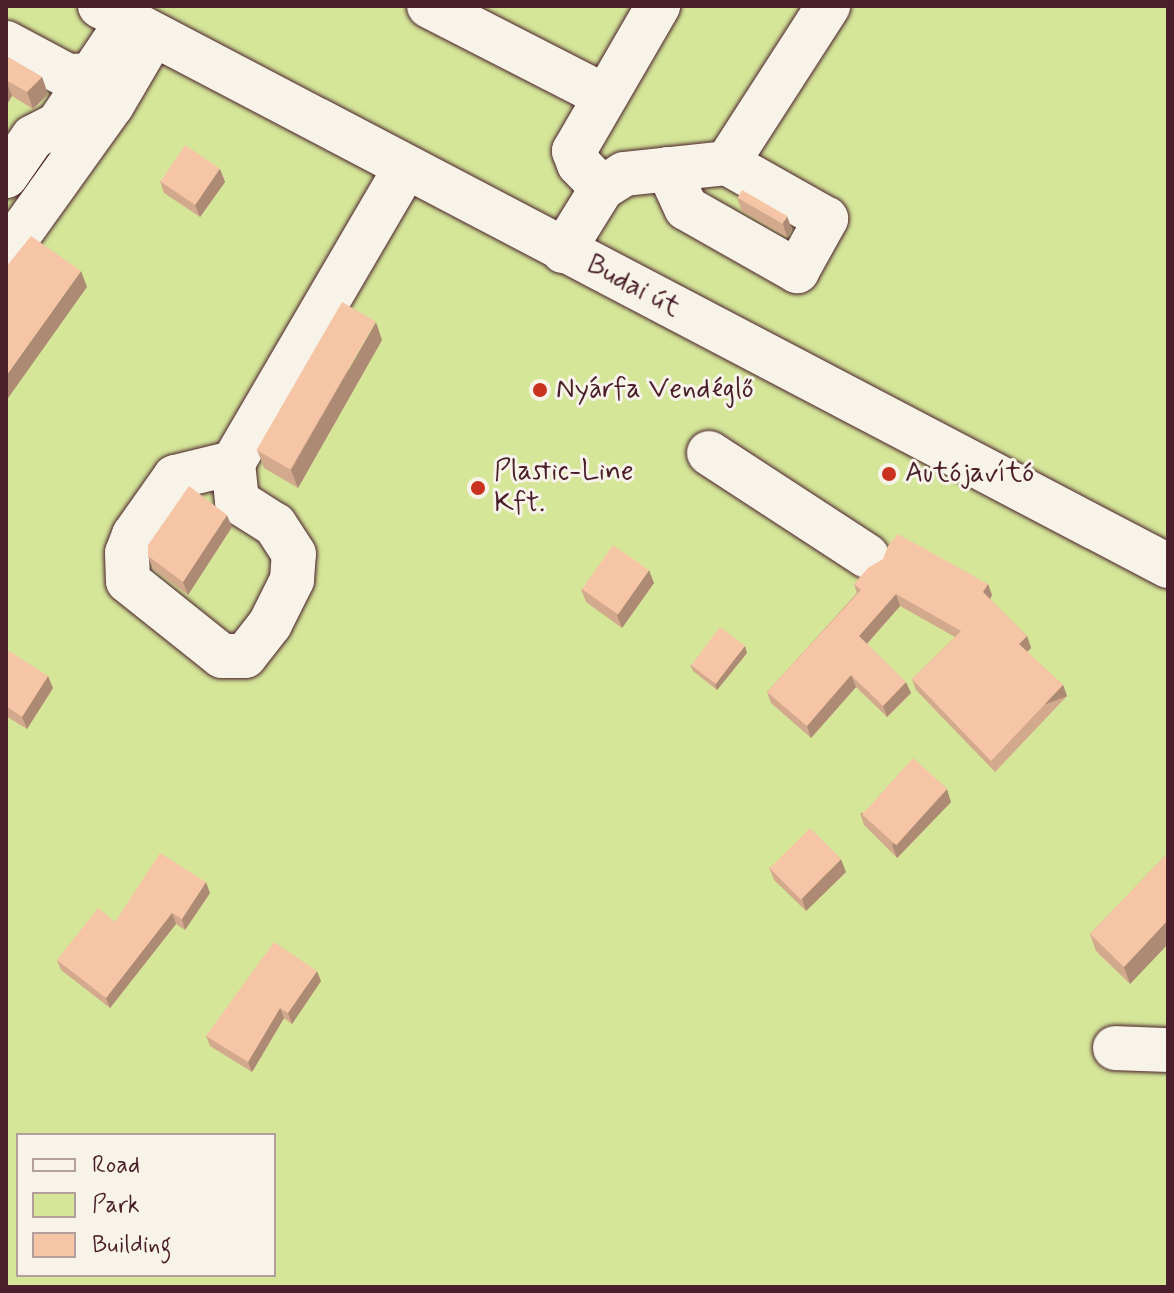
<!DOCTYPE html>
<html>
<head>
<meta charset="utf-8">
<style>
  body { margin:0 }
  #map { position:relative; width:1174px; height:1293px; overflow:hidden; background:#f6e5d4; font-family:Mynerve,sans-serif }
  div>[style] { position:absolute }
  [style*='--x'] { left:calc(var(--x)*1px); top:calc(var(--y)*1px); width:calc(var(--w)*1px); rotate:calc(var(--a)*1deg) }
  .green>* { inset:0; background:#d5e699 }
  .roads { filter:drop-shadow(0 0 2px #4a1f2b) drop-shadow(0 0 2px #4a1f2b) }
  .minor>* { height:44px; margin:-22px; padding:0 22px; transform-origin:22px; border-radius:22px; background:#f7f3e8 }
  .major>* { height:44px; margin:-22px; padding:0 22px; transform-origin:22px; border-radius:22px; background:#f7f3e8 }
  .wall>* { inset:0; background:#d3a98e }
  .shaded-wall>* { inset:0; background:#ac8a74; transform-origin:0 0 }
  .building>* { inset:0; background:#f5c5a5; transform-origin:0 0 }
  .dots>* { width:22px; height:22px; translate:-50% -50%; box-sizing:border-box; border:4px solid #f7f3e8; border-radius:50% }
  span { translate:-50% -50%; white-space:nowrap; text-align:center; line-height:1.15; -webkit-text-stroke:6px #f7f3e8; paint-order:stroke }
  .street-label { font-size:28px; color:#4a1f2b }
  .poi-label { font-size:28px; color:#4a1f2b }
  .left { translate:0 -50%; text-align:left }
  .frame { position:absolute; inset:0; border:8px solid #4a1f2b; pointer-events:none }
  .legend { position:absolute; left:16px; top:1133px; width:260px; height:144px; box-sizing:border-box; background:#f7f3e8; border:2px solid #b29e9c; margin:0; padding:10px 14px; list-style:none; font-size:24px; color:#4a1f2b }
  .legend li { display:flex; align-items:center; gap:16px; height:40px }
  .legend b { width:40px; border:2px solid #b29e9c }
</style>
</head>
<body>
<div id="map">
  <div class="green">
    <div style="clip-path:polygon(evenodd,6px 6px,1168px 6px,1168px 1287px,6px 1287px,6px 6px,18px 1135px,274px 1135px,274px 1275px,18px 1275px,18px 1135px)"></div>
  </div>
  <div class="roads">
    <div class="minor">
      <div style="--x:429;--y:6;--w:198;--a:27.1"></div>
      <div style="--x:6;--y:43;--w:70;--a:28"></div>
      <div style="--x:68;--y:76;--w:24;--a:-2"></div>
      <div style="--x:668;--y:169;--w:43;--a:65.2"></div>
      <div style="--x:686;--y:208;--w:128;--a:29.6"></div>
      <div style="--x:797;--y:271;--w:60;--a:-60.9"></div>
      <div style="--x:826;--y:219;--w:114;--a:-150.5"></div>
      <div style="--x:6;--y:176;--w:47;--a:-55.3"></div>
      <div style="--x:33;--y:137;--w:28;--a:-27"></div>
      <div style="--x:58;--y:124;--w:123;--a:-55.9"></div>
      <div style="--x:602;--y:188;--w:33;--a:-134"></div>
      <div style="--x:579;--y:164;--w:14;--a:-111"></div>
      <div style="--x:574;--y:151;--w:168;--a:-59.9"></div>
      <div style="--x:563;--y:251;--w:74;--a:-58.2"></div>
      <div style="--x:602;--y:188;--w:26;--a:-32"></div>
      <div style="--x:624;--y:174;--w:104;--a:-6.1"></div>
      <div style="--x:727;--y:163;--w:187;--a:-57.2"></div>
      <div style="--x:6;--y:253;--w:182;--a:-54.4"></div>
      <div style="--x:112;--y:105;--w:81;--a:-59.6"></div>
      <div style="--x:709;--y:453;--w:189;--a:33.1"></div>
      <div style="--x:233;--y:463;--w:60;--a:166.4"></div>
      <div style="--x:175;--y:477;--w:71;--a:125.3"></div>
      <div style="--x:134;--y:535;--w:19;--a:111"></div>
      <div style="--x:127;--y:553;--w:28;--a:88"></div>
      <div style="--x:128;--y:581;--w:120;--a:38.6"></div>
      <div style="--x:222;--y:656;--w:23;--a:0"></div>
      <div style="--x:245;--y:656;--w:41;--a:-52"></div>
      <div style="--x:270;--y:624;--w:49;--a:-63.4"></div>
      <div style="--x:292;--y:580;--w:26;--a:-86"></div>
      <div style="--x:294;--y:554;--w:35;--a:-123"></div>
      <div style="--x:275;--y:525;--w:45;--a:-147.7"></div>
      <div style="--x:237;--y:501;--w:38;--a:-96"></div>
      <div style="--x:233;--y:463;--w:341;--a:-59.7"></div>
      <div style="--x:1115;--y:1048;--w:53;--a:2.2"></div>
    </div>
    <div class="major">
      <div style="--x:100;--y:6;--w:1206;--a:27.67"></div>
    </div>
  </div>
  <div class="wall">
    <div style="clip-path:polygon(6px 56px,42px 77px,48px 94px,33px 109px,12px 96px,6px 106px)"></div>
    <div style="clip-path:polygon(220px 169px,225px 182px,200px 217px,164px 193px,160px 181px)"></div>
    <div style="clip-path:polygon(737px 198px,792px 229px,787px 237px,742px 211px)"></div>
    <div style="clip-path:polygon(382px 340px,298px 488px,264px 468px,257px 450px)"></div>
    <div style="clip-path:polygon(232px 527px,188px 595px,153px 569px,148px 556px)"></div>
    <div style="clip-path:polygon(654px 583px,622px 628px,586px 602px,581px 589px)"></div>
    <div style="clip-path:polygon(854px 584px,988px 584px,992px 595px,990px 599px,1027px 636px,1031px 648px,1027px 652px,1063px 685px,1067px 696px,995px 772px,916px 690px,912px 679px,955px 637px,900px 606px,867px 644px,911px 693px,887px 717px,856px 687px,811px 738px,771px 703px,767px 692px,857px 593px)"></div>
    <div style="clip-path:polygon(747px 653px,717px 690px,693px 671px,690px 665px)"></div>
    <div style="clip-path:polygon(6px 656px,53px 688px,27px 729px,6px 716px)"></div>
    <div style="clip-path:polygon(951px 802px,897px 858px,864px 825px,860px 813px)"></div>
    <div style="clip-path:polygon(1168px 853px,1168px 944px,1130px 984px,1096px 951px,1090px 934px)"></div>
    <div style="clip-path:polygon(769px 867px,846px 872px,806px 911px,774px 880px)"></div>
    <div style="clip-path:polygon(210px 893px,185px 930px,176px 924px,110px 1008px,61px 970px,57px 960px)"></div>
    <div style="clip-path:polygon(321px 981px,292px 1024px,284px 1018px,252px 1072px,210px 1046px,206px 1036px)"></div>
  </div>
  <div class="shaded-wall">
    <div style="clip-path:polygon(42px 77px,48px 94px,33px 109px,27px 92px)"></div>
    <div style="clip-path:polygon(6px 80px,12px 96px,6px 106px)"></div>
    <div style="clip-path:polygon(220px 169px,225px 182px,200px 217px,195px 205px)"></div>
    <div style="clip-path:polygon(787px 216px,792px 229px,787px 237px,783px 224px)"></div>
    <div style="clip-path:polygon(81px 271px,87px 287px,6px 401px,6px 376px)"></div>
    <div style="clip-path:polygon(376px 322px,382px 340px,298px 488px,291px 470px)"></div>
    <div style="clip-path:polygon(227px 515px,232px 527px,188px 595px,183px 582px)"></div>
    <div style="clip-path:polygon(649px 570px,654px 583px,622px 628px,617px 615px)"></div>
    <div style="clip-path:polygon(988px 584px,992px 595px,988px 603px,983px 592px)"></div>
    <div style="clip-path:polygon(896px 594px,900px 606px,863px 648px,859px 636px)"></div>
    <div style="clip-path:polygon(1027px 636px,1031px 648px,1023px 655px,1019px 644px)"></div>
    <div style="clip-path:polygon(745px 646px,747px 653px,717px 690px,715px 684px)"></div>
    <div style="clip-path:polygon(851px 675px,856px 687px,811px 738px,807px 726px)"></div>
    <div style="clip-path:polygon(48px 676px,53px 688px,27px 729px,22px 717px)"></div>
    <div style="clip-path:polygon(906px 682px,911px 693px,887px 717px,883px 706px)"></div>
    <div style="left:1063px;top:685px;width:12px;height:105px;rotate:70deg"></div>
    <div style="clip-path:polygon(947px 789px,951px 802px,897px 858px,892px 845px)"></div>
    <div style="clip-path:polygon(841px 859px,846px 872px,806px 911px,802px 899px)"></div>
    <div style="clip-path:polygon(206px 882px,210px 893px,185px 930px,182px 919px)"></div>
    <div style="clip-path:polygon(172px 913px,176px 924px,110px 1008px,106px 998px)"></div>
    <div style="clip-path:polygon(1168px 920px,1168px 944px,1130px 984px,1124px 967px)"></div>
    <div style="clip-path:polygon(317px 971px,321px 981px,292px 1024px,288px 1013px)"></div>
    <div style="clip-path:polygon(280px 1008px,284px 1018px,252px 1072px,248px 1062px)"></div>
  </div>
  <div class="building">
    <div style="clip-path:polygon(6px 56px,42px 77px,27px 92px,6px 80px)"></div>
    <div style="left:185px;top:145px;width:42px;height:44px;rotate:34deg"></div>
    <div style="left:742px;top:190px;width:52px;height:9px;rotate:30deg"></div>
    <div style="clip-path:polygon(31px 236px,81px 271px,6px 376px,6px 267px)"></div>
    <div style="left:342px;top:302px;width:39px;height:171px;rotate:30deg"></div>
    <div style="clip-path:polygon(189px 486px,227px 515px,183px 582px,148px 556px,148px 545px)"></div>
    <div style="clip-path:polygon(898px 534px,988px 584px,983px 592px,1027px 636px,1019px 644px,1063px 685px,991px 761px,912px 679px,961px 631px,896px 594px,859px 636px,906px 682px,883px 706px,851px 675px,807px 726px,767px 692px,861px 590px,854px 584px,868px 568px,883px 559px,888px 546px)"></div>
    <div style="left:613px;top:545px;width:44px;height:54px;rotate:35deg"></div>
    <div style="left:720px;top:627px;width:31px;height:48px;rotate:37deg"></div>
    <div style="clip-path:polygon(9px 651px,48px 676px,22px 717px,6px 706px,6px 656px)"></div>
    <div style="left:913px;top:758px;width:46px;height:76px;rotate:42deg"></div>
    <div style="left:810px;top:828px;width:44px;height:57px;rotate:45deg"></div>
    <div style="clip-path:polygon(160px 853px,206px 882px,182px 919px,172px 913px,106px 998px,57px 960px,98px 908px,115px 922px)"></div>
    <div style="clip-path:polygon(1168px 853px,1168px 920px,1124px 967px,1090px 934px)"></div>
    <div style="clip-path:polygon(274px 942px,317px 971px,288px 1013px,280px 1008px,248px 1062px,206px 1036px)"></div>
  </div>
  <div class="dots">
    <div style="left:540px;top:390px;background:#c8321e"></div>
    <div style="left:889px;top:474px;background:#c8321e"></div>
    <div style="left:478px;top:488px;background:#c8321e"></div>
  </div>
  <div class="street-label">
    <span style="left:633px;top:287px;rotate:28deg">Budai út</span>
  </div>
  <div class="poi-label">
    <span class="left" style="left:556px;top:390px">Nyárfa Vendéglő</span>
    <span class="left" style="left:494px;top:488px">Plastic-Line<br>Kft.</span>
    <span class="left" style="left:905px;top:474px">Autójavító</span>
  </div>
  <div class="frame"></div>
  <ul class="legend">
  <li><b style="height:10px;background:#f7f3e8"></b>Road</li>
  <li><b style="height:22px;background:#d5e699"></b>Park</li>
  <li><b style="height:22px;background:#f5c5a5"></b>Building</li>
  </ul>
</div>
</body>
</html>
